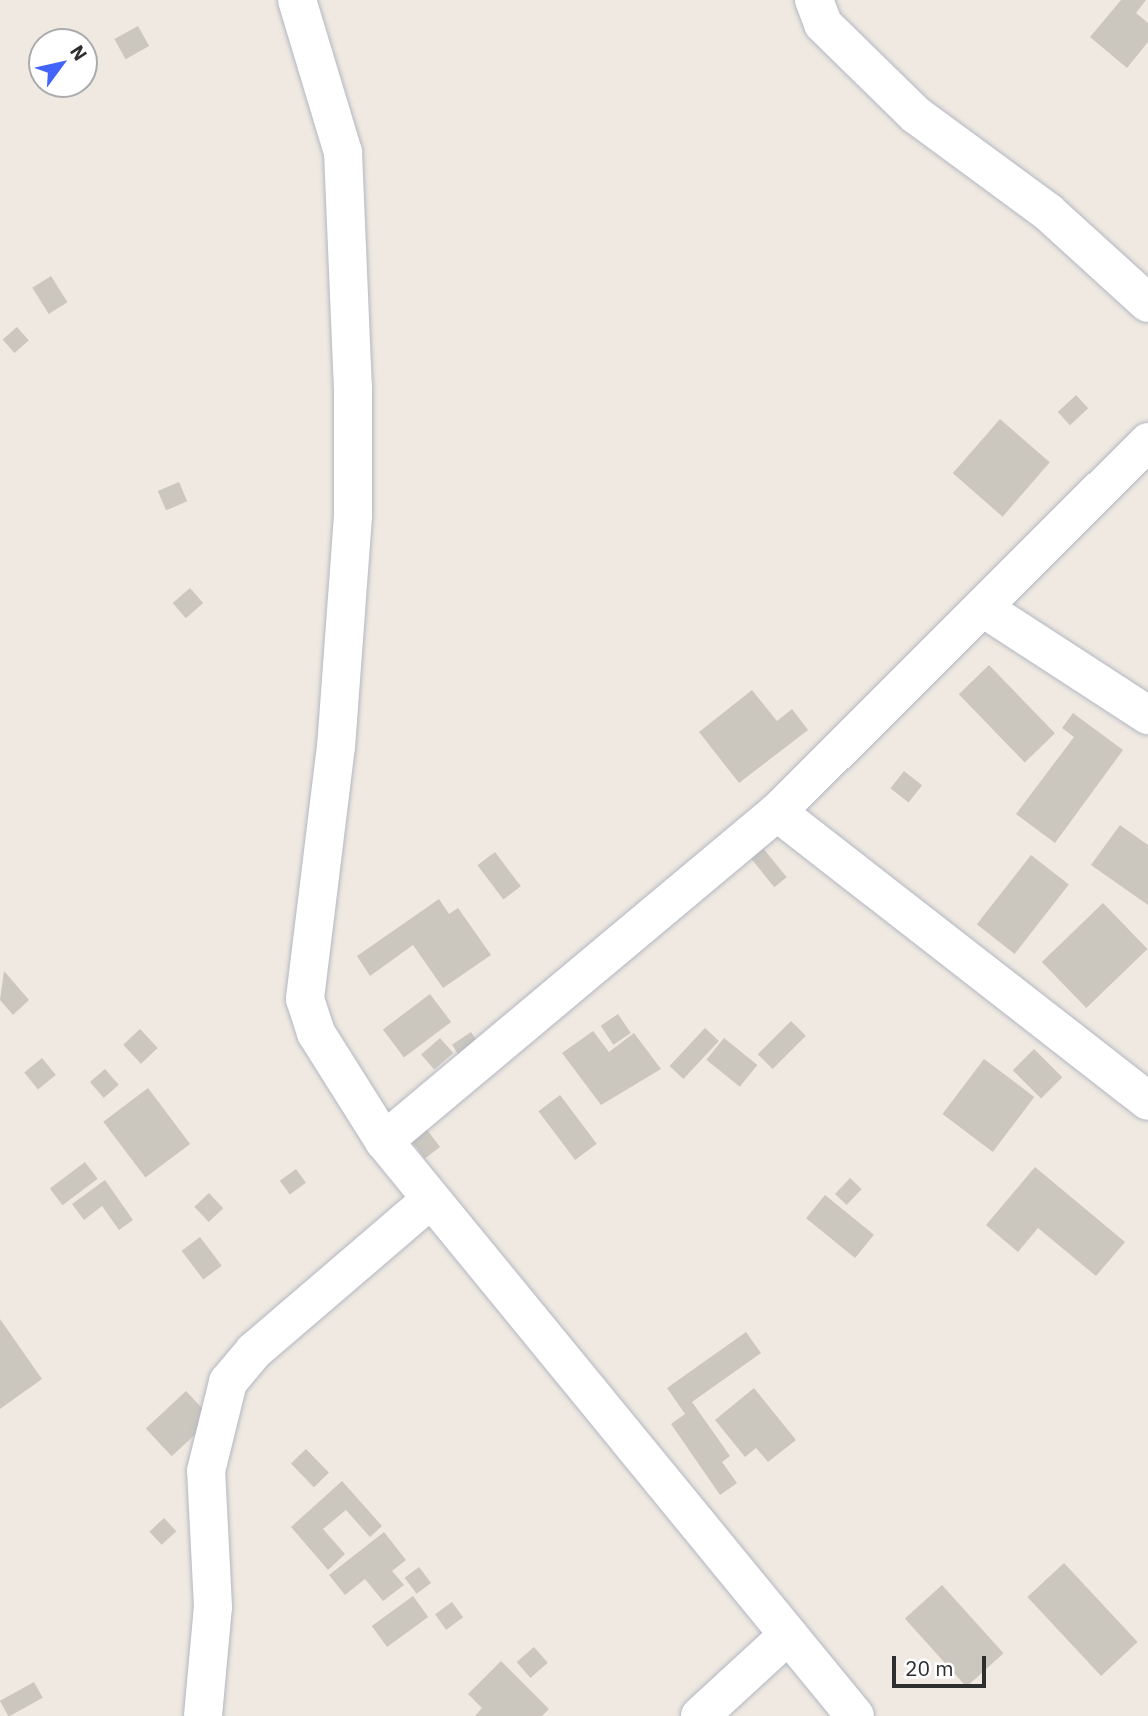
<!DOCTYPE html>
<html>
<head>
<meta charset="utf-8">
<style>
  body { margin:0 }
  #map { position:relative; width:1148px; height:1716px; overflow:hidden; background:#efe9e1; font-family:"IBM Plex Sans",sans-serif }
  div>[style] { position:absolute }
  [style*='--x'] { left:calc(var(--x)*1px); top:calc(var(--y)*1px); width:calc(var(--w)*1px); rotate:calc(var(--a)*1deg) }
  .building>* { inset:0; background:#cbc7bf; transform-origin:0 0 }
  .roads { filter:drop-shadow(0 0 2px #b4b7c1) drop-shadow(0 0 2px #b4b7c1) }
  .minor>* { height:38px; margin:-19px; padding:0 19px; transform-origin:19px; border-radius:19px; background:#fff }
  span { translate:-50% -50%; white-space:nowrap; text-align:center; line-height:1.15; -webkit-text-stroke:6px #fff; paint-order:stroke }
  .north { position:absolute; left:28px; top:28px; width:70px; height:70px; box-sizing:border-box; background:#fff; border:2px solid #ababab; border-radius:50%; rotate:57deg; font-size:19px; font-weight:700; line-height:28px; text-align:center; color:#2e2e2e }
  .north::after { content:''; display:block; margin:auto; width:24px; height:32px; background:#4264fb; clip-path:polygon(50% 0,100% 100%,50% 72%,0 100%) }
  .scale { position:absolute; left:892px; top:1656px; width:94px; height:32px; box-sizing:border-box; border:4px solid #2e2e2e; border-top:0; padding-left:9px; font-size:21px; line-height:24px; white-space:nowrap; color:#2e2e2e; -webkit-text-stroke:5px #fff; paint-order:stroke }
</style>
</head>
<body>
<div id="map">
  <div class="building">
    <div style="clip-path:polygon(1121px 0,1146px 0,1136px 13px,1148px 23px,1148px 42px,1127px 68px,1090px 37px)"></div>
    <div style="left:138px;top:26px;width:23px;height:27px;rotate:61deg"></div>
    <div style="left:51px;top:276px;width:31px;height:22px;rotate:58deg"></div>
    <div style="left:17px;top:327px;width:18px;height:19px;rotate:49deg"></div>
    <div style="left:1076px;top:395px;width:18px;height:25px;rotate:47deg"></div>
    <div style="left:1000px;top:419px;width:66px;height:72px;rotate:41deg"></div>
    <div style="left:179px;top:482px;width:21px;height:23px;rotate:67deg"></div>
    <div style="left:190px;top:588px;width:20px;height:23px;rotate:49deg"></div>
    <div style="left:989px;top:665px;width:95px;height:42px;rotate:46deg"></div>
    <div style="clip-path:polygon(752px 690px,777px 721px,792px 709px,808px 730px,739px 783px,699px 732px)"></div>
    <div style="clip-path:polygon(1073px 713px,1123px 750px,1055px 843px,1016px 814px,1074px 737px,1062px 728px)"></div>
    <div style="left:904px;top:771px;width:23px;height:22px;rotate:38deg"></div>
    <div style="clip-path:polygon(1120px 825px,1148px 845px,1148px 905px,1091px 865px)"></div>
    <div style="left:759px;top:843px;width:44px;height:16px;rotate:51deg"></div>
    <div style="left:495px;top:852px;width:43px;height:22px;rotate:53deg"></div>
    <div style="left:1031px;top:855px;width:48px;height:88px;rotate:38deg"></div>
    <div style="clip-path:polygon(439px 899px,449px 914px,458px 908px,491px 955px,443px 988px,413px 945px,370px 976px,357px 956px)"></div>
    <div style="left:1103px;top:903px;width:64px;height:85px;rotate:46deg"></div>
    <div style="clip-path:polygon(4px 971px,29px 1000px,13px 1015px,0 1000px)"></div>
    <div style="left:430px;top:994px;width:35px;height:59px;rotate:53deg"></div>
    <div style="left:618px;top:1014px;width:23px;height:21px;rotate:56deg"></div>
    <div style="left:791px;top:1021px;width:21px;height:47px;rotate:45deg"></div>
    <div style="left:705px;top:1028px;width:19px;height:52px;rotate:43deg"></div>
    <div style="left:140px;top:1029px;width:26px;height:23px;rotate:47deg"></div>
    <div style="clip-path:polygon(593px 1031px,609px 1052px,634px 1033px,661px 1069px,601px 1105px,562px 1053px)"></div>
    <div style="left:471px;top:1032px;width:18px;height:23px;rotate:56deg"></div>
    <div style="left:440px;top:1038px;width:20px;height:25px;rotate:49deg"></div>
    <div style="left:724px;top:1038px;width:43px;height:28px;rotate:39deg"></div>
    <div style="left:1034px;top:1049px;width:40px;height:30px;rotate:45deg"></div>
    <div style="left:42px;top:1058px;width:22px;height:23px;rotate:51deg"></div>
    <div style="left:984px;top:1059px;width:63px;height:69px;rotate:37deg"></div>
    <div style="left:105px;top:1069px;width:21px;height:20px;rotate:49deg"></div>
    <div style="left:148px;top:1088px;width:70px;height:56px;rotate:53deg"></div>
    <div style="left:560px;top:1095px;width:61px;height:27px;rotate:53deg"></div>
    <div style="left:422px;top:1123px;width:30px;height:19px;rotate:53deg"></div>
    <div style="left:85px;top:1162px;width:21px;height:44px;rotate:53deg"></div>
    <div style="clip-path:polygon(1035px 1167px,1125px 1242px,1096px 1276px,1038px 1228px,1018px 1252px,986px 1225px)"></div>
    <div style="left:296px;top:1169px;width:17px;height:20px;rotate:54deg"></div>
    <div style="left:850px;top:1178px;width:16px;height:22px;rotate:43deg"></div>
    <div style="clip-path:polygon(105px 1180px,133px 1220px,119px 1230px,102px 1206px,84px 1220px,72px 1204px)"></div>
    <div style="left:209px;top:1193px;width:21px;height:20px;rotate:47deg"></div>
    <div style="left:825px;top:1195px;width:63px;height:30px;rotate:39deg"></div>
    <div style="left:200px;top:1237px;width:36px;height:23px;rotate:53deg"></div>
    <div style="clip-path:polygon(0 1319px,42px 1379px,0 1409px)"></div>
    <div style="clip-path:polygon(746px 1332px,761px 1353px,692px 1402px,730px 1456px,722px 1462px,737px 1483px,720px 1495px,671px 1424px,685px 1414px,667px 1388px)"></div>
    <div style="clip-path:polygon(754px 1388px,796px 1440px,768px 1462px,756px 1448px,745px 1457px,715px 1420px)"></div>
    <div style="left:186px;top:1391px;width:38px;height:55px;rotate:47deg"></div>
    <div style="left:306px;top:1449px;width:33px;height:21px;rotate:46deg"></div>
    <div style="clip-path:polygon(342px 1481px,382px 1526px,370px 1537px,346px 1510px,323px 1529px,345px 1554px,328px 1570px,291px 1527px)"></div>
    <div style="left:164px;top:1518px;width:18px;height:20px;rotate:47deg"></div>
    <div style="clip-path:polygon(384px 1532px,406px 1560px,392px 1571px,404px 1585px,383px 1601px,365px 1579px,345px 1595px,329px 1575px)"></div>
    <div style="left:1064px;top:1563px;width:108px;height:50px;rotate:47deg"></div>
    <div style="left:419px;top:1567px;width:20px;height:18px;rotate:53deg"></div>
    <div style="left:942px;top:1585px;width:92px;height:50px;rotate:48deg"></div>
    <div style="left:413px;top:1596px;width:26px;height:51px;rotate:54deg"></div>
    <div style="left:452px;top:1602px;width:19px;height:21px;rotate:54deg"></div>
    <div style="left:534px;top:1647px;width:21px;height:23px;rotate:49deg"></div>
    <div style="clip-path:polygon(501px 1661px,549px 1709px,542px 1716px,475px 1716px,482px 1708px,468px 1694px)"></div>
    <div style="left:34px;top:1682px;width:18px;height:39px;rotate:61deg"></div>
  </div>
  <div class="roads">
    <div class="minor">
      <div style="--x:297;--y:0;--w:159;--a:73.2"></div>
      <div style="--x:343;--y:152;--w:234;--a:87.6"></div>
      <div style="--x:353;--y:386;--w:130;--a:90"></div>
      <div style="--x:353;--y:516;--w:231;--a:94.2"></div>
      <div style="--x:336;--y:746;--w:255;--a:97"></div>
      <div style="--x:305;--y:999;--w:36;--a:72"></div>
      <div style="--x:316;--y:1033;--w:128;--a:57.8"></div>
      <div style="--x:384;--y:1141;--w:743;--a:50.68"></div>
      <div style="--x:814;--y:0;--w:26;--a:69"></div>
      <div style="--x:823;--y:24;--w:130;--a:44.4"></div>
      <div style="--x:916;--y:115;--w:164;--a:36.3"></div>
      <div style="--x:1048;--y:212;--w:135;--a:42.3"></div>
      <div style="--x:983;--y:608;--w:197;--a:33"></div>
      <div style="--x:777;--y:812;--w:470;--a:37.9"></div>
      <div style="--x:384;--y:1141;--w:513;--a:-39.93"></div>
      <div style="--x:777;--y:812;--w:524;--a:-44.92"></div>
      <div style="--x:203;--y:1716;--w:109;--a:-84.8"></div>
      <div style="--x:213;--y:1607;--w:136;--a:-92.9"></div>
      <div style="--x:206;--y:1471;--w:92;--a:-76.1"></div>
      <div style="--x:228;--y:1382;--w:40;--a:-50"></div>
      <div style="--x:254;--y:1351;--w:232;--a:-40.6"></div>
      <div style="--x:700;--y:1716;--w:120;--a:-42.6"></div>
    </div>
  </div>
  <div class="north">N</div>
  <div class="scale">20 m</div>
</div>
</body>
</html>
